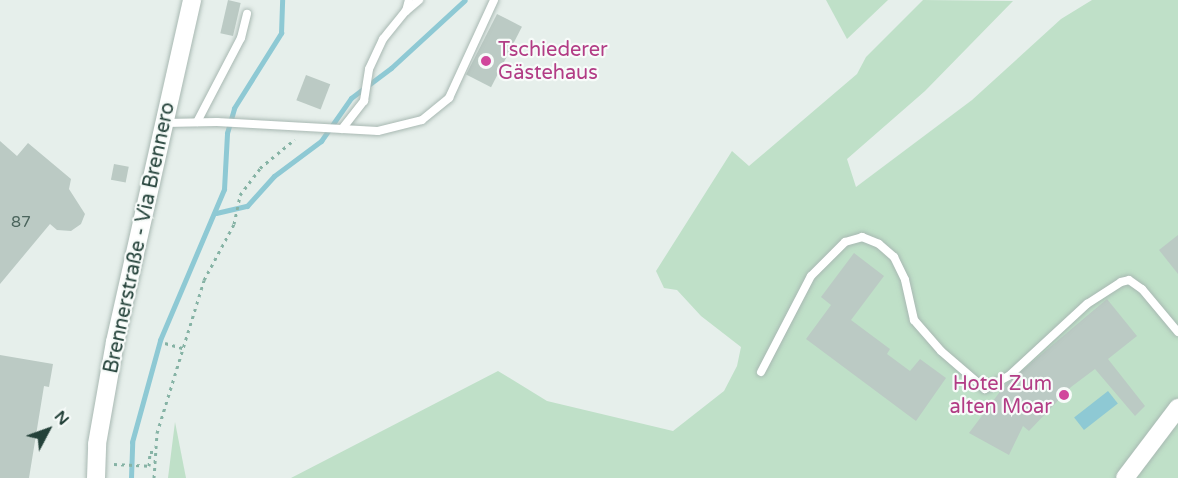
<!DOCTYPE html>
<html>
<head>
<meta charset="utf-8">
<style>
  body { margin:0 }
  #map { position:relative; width:1178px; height:478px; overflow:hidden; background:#e6efeb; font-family:"Varela Round",sans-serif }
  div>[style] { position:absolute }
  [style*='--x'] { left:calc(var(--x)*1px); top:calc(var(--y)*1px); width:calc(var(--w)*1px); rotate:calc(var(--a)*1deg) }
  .green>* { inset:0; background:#bfe0c8 }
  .water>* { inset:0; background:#8ec9d4; transform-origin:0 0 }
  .stream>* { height:5px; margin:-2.5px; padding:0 2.5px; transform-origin:2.5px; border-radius:2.5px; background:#8ec9d4 }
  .building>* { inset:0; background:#bbcac4; transform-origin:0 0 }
  .path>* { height:3px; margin-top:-1.5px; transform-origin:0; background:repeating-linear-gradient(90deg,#86b3a5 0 3px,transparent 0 7.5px) }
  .roads { filter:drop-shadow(0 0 2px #a8b8b2) drop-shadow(0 0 2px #a8b8b2) }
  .service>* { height:8px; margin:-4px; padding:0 4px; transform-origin:4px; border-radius:4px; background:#fff }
  .tertiary>* { height:18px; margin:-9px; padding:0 9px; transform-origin:9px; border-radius:9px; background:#fff }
  .secondary>* { height:18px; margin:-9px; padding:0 9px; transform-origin:9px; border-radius:9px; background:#fff }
  .dots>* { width:16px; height:16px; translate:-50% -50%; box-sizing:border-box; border:3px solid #f7fbf9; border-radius:50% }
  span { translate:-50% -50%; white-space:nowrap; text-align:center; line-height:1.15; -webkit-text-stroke:4.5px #f7fbf9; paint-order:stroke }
  .number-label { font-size:16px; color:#4a645c }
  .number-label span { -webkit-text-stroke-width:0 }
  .hotel-label { font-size:20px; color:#b23c85 }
  .left { translate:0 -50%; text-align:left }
  .right { translate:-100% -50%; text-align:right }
  .street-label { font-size:20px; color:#24423a }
  .north { position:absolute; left:18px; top:400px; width:60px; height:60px; -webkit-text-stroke:4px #f7fbf9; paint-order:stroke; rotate:49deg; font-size:16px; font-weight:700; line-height:24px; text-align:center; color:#24423a }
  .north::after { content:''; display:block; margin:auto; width:21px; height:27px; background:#24423a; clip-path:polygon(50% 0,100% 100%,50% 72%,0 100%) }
</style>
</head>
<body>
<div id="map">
  <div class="green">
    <div style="clip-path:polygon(826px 0,888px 0,847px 39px)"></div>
    <div style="clip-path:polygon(923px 0,1013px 1px,925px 91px,847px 159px,856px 187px,972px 100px,1061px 19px,1092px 0,1178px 0,1178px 478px,291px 478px,498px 371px,547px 401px,673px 431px,724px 391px,737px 366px,741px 347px,701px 316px,677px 290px,664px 288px,656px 271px,732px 151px,749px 166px,857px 74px,866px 57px)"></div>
    <div style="clip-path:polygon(175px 422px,186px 478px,168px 478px)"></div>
  </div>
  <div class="water">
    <div style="left:1108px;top:391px;width:16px;height:43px;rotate:52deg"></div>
  </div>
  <div class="stream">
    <div style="--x:216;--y:213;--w:32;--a:-13"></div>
    <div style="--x:247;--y:206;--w:40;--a:-48"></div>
    <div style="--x:274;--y:176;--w:59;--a:-36.7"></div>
    <div style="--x:321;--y:141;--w:52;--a:-55.1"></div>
    <div style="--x:351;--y:98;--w:50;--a:-36.9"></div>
    <div style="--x:391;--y:68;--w:100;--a:-42.6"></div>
    <div style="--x:131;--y:478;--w:36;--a:-88"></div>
    <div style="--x:132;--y:442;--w:106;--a:-74.6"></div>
    <div style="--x:160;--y:340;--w:164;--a:-67"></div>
    <div style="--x:224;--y:189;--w:56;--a:-86.9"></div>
    <div style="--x:227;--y:133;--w:26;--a:-74"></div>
    <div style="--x:234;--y:108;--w:89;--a:-57.9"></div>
    <div style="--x:281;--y:33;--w:33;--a:-88"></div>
  </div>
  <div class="building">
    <div style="left:228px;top:0;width:13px;height:34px;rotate:13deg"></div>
    <div style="left:497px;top:14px;width:28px;height:68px;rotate:27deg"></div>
    <div style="left:306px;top:75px;width:26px;height:27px;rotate:21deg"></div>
    <div style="clip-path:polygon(0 141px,17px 156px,28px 143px,71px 179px,69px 189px,85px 214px,81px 224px,71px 231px,57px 230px,50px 224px,0 284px)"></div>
    <div style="left:114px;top:164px;width:15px;height:16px;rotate:11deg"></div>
    <div style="clip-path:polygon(1178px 235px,1178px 274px,1159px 250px)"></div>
    <div style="clip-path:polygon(854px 253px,884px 276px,851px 320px,890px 349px,887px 354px,910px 371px,920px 359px,946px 378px,916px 421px,806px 339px,831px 305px,821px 297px)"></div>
    <div style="clip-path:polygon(1107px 299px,1137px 336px,1108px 359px,1145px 406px,1135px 416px,1095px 369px,1071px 387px,1029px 431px,1023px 426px,1009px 455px,969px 433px,1005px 385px)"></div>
    <div style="clip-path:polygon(0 355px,53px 364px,49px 387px,44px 386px,29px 478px,0 478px)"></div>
  </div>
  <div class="path">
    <div style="--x:165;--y:343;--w:19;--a:16"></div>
    <div style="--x:114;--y:464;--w:35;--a:3"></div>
    <div style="--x:149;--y:466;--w:14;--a:-86"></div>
    <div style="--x:150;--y:452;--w:6;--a:0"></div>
    <div style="--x:154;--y:478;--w:45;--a:-86.2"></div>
    <div style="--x:157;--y:433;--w:160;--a:-72.9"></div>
    <div style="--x:204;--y:280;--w:64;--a:-61.8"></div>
    <div style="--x:234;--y:224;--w:30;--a:-78"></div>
    <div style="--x:240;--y:195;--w:34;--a:-53"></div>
    <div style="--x:260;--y:168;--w:45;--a:-39.6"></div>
  </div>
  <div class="roads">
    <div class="service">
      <div style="--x:406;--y:11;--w:17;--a:-40"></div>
      <div style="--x:197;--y:122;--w:95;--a:-62.4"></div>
      <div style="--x:241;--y:38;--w:25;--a:-76"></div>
      <div style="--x:165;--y:123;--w:52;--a:-1.1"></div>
      <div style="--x:217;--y:122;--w:161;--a:3.2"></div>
      <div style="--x:378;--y:131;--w:45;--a:-14"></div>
      <div style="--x:422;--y:120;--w:35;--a:-39"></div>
      <div style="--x:449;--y:98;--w:108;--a:-65.3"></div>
      <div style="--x:342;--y:129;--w:36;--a:-52"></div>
      <div style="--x:364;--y:101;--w:32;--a:-81"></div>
      <div style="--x:369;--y:69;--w:33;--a:-65"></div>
      <div style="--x:383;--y:39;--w:36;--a:-51"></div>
      <div style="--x:406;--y:11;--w:11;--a:-75"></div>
      <div style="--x:761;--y:372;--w:108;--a:-62.5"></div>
      <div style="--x:811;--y:276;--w:48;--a:-45"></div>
      <div style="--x:845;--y:242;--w:18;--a:-16"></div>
      <div style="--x:862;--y:237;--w:18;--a:22"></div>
      <div style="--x:879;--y:244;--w:20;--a:41"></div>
      <div style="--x:894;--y:257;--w:25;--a:64"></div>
      <div style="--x:905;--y:280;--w:41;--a:77.3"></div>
      <div style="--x:914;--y:320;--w:41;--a:48.9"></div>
      <div style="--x:941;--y:351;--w:58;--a:40.8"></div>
      <div style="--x:985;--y:389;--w:29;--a:-29"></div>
      <div style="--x:1010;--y:375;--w:105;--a:-42.7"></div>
      <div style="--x:1087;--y:304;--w:40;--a:-32.9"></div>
      <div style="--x:1121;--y:282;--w:8;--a:-14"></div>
      <div style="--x:1129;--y:280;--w:16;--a:35"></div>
      <div style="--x:1142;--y:289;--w:56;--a:50.1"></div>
    </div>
    <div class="tertiary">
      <div style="--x:1125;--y:478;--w:88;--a:-52.9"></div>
    </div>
    <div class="secondary">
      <div style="--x:96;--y:478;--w:34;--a:-88"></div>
      <div style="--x:97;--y:444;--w:104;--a:-80"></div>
      <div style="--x:115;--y:342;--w:351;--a:-77.3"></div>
    </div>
  </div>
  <div class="dots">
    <div style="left:486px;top:61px;background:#d1479c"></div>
    <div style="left:1064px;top:395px;background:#d1479c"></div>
  </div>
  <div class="number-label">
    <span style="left:21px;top:222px">87</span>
  </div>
  <div class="hotel-label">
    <span class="left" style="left:498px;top:62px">Tschiederer<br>Gästehaus</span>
    <span class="right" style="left:1052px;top:396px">Hotel Zum<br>alten Moar</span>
  </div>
  <div class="street-label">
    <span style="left:140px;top:238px;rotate:-78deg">Brennerstraße - Via Brennero</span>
  </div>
  <div class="north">N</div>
</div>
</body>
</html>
